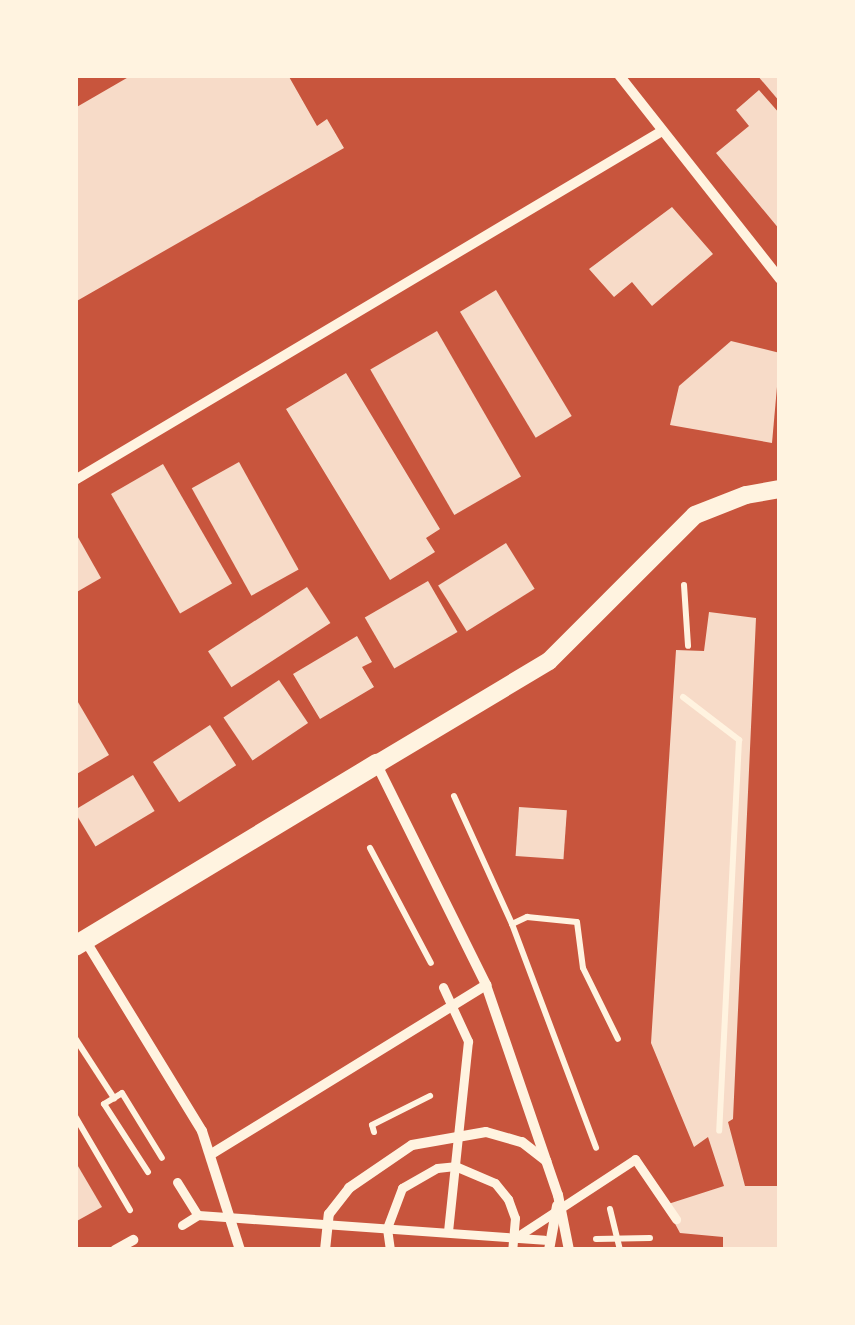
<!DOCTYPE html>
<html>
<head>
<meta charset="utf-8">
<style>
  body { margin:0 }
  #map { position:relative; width:855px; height:1325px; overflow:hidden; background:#c8553d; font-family:"Work Sans",sans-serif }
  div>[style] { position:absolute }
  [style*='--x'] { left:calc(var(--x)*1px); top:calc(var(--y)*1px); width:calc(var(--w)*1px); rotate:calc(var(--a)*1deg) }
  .building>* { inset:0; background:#f7dbc8; transform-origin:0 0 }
  .path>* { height:6px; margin:-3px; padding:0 3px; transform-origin:3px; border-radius:3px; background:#fff3e0 }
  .pedestrian>* { height:9px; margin:-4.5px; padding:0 4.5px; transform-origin:4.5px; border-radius:4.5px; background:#fff3e0 }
  .minor>* { height:10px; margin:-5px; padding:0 5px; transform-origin:5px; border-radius:5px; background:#fff3e0 }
  .tertiary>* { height:18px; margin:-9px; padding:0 9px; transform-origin:9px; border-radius:9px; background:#fff3e0 }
  .secondary>* { height:20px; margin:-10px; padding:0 10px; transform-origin:10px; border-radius:10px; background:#fff3e0 }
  span { translate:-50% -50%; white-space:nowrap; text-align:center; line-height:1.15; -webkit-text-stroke:10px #fff3e0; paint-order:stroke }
  .frame { position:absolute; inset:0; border:78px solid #fff3e0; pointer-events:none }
</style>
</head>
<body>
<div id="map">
  <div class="building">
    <div style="clip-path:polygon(132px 75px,288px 75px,317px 126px,327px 119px,344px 148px,75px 302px,75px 108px)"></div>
    <div style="clip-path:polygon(757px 75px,780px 75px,780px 102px)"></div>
    <div style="clip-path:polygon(759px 90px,780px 114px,780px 230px,716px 153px,749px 126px,736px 110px)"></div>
    <div style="clip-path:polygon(672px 207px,713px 254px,652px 306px,632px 282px,614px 297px,589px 269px)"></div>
    <div style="left:496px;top:290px;width:147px;height:42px;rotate:59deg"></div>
    <div style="left:437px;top:331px;width:168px;height:77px;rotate:60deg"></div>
    <div style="clip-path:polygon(731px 341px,780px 353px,772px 443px,670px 425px,679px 386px)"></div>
    <div style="clip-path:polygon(346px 373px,440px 529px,426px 538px,435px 552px,390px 580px,286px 409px)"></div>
    <div style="left:239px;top:462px;width:123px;height:54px;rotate:61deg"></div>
    <div style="left:163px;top:464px;width:138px;height:60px;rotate:60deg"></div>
    <div style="clip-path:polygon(75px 532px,101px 578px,75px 593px)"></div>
    <div style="left:506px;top:543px;width:54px;height:80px;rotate:58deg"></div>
    <div style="left:428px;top:581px;width:59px;height:73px;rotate:60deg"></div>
    <div style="left:307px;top:587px;width:43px;height:118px;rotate:57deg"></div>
    <div style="clip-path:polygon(709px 612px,756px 618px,733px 1119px,728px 1122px,745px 1186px,780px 1186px,780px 1250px,723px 1250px,723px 1237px,680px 1233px,665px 1205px,724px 1186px,708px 1137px,694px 1147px,651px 1043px,676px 650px,704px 651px)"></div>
    <div style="clip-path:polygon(357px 636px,372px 662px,362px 667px,374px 687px,320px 719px,293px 674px)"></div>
    <div style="left:279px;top:680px;width:52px;height:67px;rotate:56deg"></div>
    <div style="clip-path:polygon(75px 697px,109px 755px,75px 775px)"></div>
    <div style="left:210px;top:725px;width:48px;height:68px;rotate:57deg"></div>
    <div style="left:133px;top:775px;width:42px;height:69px;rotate:59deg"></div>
    <div style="left:519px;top:807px;width:48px;height:49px;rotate:4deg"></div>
    <div style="clip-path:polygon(75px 1161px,102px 1207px,75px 1222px)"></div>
  </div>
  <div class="path">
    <div style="--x:684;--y:585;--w:61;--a:86.2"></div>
    <div style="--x:683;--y:697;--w:71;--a:37.5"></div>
    <div style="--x:739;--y:740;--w:391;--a:92.9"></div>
    <div style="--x:454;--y:796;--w:141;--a:65.6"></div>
    <div style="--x:512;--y:924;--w:17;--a:-25"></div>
    <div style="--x:527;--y:917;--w:50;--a:5.7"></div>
    <div style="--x:577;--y:922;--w:46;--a:82.6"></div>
    <div style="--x:583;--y:968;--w:79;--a:63.8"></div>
    <div style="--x:370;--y:848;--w:130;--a:62.1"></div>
    <div style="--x:512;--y:924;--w:239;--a:69.4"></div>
    <div style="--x:75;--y:1038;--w:72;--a:57"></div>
    <div style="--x:75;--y:1116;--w:109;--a:59.7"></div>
    <div style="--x:374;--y:1132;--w:7;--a:-106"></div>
    <div style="--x:372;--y:1125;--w:65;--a:-26.6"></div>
    <div style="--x:148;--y:1172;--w:81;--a:-122.9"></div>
    <div style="--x:104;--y:1104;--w:21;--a:-31"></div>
    <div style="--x:122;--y:1093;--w:76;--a:58.4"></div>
    <div style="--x:610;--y:1209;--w:42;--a:76.3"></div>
    <div style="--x:596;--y:1239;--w:54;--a:-1.1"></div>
  </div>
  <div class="pedestrian">
    <div style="--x:443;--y:987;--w:60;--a:65.2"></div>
    <div style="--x:468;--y:1041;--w:192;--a:96"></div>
    <div style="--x:177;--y:1182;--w:39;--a:58"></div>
    <div style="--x:198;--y:1215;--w:347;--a:4.1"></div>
    <div style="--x:182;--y:1225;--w:19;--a:-32"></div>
    <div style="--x:518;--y:1236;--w:140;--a:-33.3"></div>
    <div style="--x:635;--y:1159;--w:73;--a:55.7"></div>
    <div style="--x:390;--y:1250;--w:22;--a:-98"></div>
    <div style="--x:387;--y:1228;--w:43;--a:-69.4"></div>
    <div style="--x:402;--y:1188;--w:40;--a:-29.7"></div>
    <div style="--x:437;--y:1168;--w:18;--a:-6"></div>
    <div style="--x:455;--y:1166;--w:43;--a:23"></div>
    <div style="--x:495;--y:1183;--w:21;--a:51"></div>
    <div style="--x:508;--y:1199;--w:20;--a:70"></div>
    <div style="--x:515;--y:1218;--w:32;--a:95"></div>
  </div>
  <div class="minor">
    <div style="--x:619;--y:75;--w:260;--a:51.7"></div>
    <div style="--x:75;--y:480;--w:683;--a:-30.73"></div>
    <div style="--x:377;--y:765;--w:246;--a:63.6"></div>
    <div style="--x:486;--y:985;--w:222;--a:71.1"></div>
    <div style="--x:558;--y:1195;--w:56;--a:78.7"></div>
    <div style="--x:85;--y:940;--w:224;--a:58.5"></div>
    <div style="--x:202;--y:1131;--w:125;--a:72.3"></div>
    <div style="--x:213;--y:1153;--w:321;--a:-31.6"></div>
    <div style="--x:115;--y:1250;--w:21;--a:-29"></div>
    <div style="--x:325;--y:1250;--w:36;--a:-84"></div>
    <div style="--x:329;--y:1214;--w:33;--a:-52"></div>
    <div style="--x:349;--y:1188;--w:76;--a:-34.3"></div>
    <div style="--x:412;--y:1145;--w:75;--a:-10"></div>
    <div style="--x:486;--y:1132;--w:37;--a:16"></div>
    <div style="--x:522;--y:1142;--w:31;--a:38"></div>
    <div style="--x:549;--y:1250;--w:45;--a:-79.7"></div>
  </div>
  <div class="tertiary">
    <div style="--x:377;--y:764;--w:200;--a:-30.9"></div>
    <div style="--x:549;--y:661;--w:206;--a:-45"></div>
    <div style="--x:695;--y:515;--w:55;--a:-21.4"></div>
    <div style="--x:746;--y:495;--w:35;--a:-10"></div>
  </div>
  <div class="secondary">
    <div style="--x:75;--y:946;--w:353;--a:-31.1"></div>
  </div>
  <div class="frame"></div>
</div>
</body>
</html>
